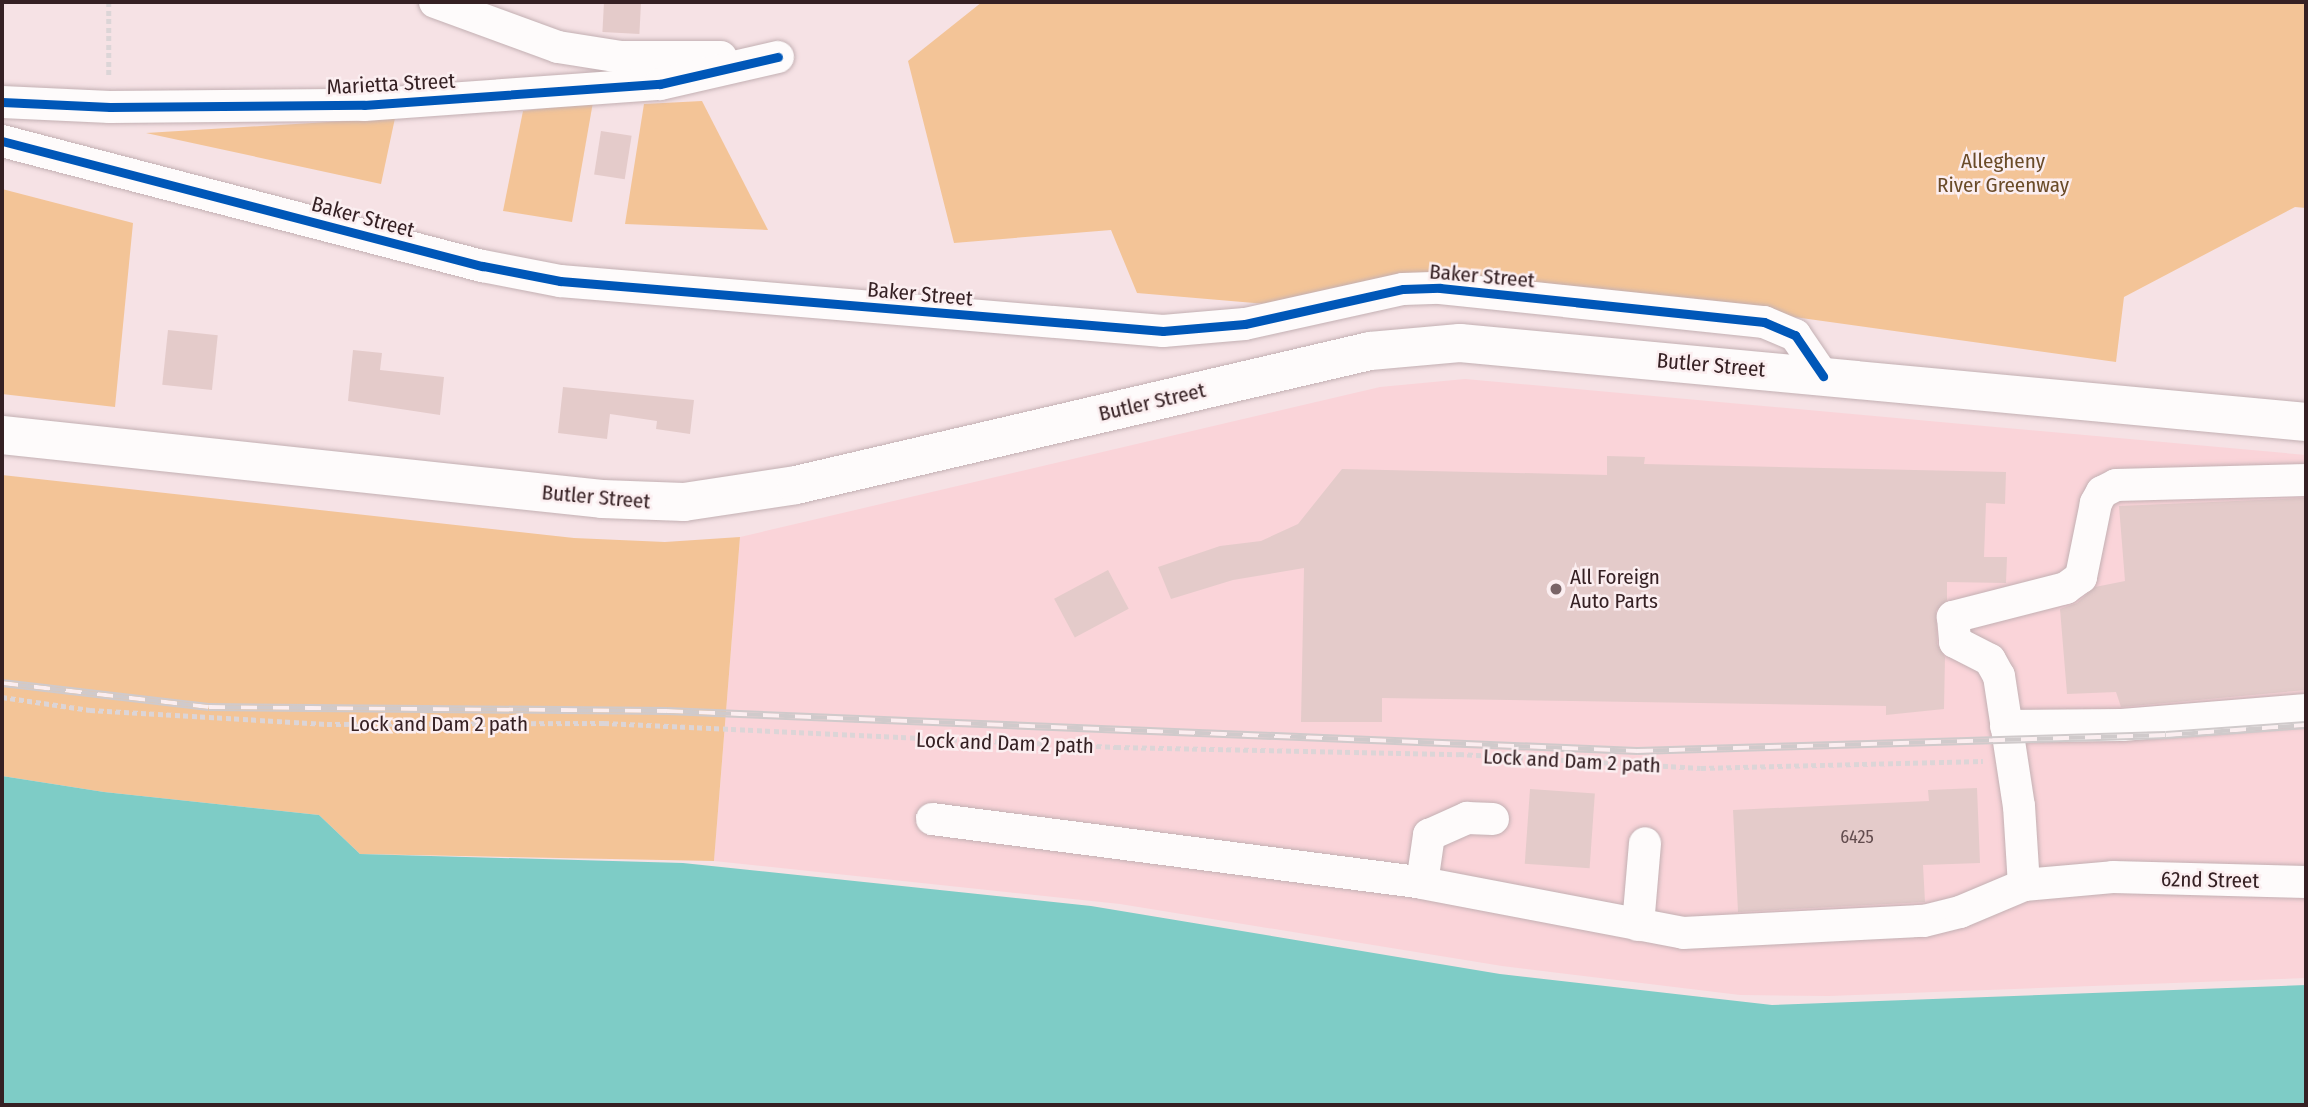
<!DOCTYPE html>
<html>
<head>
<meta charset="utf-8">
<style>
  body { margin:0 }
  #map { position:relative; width:2308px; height:1107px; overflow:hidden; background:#f6e2e5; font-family:"Fira Sans Condensed",sans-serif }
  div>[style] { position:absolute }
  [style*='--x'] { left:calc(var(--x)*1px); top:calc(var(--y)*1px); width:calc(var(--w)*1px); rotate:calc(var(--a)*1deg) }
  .built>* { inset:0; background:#fad4d9 }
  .green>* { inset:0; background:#f3c497 }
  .water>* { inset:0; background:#7eccc6 }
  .building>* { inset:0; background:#e4cbca; transform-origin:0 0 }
  .path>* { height:4.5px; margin-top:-2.25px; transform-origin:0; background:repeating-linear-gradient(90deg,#dcd5d7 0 5px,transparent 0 8.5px) }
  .roads { filter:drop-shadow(0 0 2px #c3b0b3) drop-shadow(0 0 2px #c3b0b3) }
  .minor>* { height:32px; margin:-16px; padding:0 16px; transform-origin:16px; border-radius:16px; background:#fefbfb }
  .highway>* { height:38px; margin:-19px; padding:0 19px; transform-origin:19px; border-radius:19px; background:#fefbfb }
  .rail>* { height:8px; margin-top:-4px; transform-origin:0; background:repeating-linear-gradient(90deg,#fbeef0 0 16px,#d0cacb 0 32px); box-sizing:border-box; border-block:2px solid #d0cacb }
  .cycleway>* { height:9px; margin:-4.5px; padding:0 4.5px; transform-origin:4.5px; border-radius:4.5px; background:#0057b8 }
  .dots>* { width:19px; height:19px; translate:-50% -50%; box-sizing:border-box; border:4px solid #fbeef0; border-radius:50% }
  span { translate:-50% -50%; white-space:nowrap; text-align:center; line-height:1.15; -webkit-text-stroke:5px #fbeef0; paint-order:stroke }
  .number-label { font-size:18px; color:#624c4e }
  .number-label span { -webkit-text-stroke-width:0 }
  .street-label { font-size:21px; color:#352023 }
  .park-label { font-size:21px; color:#6a4b28 }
  .poi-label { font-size:21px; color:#352023 }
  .left { translate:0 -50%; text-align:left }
  .frame { position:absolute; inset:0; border:4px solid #352023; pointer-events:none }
</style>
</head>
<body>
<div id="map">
  <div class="built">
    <div style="clip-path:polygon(1465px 379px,2306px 455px,2306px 978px,1829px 996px,1740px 995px,1502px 966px,1120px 904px,714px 861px,740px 537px,1380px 387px)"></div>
  </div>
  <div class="green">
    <div style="clip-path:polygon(982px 2px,2306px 2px,2306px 208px,2295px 207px,2124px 297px,2116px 362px,1636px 295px,1279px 305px,1137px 293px,1111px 230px,954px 243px,908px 61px)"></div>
    <div style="clip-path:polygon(702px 101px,768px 230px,625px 224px,644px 104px)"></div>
    <div style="clip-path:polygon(593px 102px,572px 222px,503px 211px,523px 111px)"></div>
    <div style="clip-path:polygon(395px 118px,381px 184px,146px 133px)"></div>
    <div style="clip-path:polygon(2px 189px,133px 223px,115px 407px,2px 394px)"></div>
    <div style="clip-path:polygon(2px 475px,574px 538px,665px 542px,740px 537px,714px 861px,360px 854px,319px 815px,104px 792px,2px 776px)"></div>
  </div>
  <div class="water">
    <div style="clip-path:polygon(2px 776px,104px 792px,319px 815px,360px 854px,683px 863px,1091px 906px,1500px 974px,1772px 1005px,2306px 985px,2306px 1105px,2px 1105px)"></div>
  </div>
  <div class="building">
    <div style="left:604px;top:2px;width:37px;height:30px;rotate:3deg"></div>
    <div style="left:601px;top:131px;width:31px;height:44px;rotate:9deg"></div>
    <div style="left:168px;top:330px;width:50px;height:55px;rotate:6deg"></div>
    <div style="clip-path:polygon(353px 350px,382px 353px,380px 370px,444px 377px,440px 415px,348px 401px)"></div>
    <div style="clip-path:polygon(563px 387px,694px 400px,690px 434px,656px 429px,657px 421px,610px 414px,607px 439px,558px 433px)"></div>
    <div style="clip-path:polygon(1607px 456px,1645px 457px,1644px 464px,2006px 472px,2005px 504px,1986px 503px,1984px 557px,2007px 557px,2006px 583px,1947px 582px,1947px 600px,1936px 611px,1937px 644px,1945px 657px,1944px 709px,1886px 715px,1886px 706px,1382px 698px,1382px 722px,1301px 722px,1304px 568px,1233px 580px,1171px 599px,1158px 567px,1220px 546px,1261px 541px,1298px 524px,1342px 469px,1607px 475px)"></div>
    <div style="clip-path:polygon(2304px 498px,2306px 690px,2121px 707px,2116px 692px,2067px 694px,2060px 609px,2077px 603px,2095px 587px,2125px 581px,2119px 506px)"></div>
    <div style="left:1108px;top:570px;width:44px;height:61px;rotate:62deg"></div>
    <div style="clip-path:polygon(1977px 788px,1980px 863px,1923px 865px,1925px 902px,1738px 912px,1733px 810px,1929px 801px,1928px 790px)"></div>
    <div style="left:1530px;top:789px;width:65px;height:75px;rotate:4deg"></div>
  </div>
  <div class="path">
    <div style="--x:109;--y:2;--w:76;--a:90"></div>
    <div style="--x:2;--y:697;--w:89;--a:8.4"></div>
    <div style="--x:90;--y:710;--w:237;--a:3.4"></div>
    <div style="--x:327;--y:724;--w:277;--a:-0.2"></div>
    <div style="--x:604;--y:723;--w:513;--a:2.68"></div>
    <div style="--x:1116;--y:747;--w:343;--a:1.2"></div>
    <div style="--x:1459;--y:754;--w:242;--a:3.3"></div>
    <div style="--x:1701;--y:768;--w:282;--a:-1.4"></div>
  </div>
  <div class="roads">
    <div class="minor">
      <div style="--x:435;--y:2;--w:131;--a:20.1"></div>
      <div style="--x:558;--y:47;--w:64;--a:9"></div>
      <div style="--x:621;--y:57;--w:100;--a:0"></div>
      <div style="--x:2;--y:102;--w:108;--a:2.7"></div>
      <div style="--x:110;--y:107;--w:254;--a:-0.5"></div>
      <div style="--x:364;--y:105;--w:297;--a:-4.1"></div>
      <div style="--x:660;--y:84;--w:121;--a:-12.9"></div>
      <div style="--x:2;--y:141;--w:497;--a:14.6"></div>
      <div style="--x:483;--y:266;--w:78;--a:11"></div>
      <div style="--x:560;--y:281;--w:605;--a:4.74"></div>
      <div style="--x:1163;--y:331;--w:82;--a:-4.9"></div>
      <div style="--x:1245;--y:324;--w:162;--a:-12.5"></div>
      <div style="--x:1403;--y:289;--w:37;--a:-2"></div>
      <div style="--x:1440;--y:288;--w:326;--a:6"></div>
      <div style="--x:1764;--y:322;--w:34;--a:23"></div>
      <div style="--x:1795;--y:335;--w:50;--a:55.7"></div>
      <div style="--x:2306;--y:480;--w:190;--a:178.5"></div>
      <div style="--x:2116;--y:485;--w:16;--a:153"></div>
      <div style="--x:2102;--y:492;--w:13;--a:119"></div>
      <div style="--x:2096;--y:503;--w:76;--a:101.5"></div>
      <div style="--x:2081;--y:577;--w:19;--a:144"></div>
      <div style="--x:2066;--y:588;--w:117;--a:165.6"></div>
      <div style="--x:1953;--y:617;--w:25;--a:85"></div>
      <div style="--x:1955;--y:642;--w:39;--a:27"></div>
      <div style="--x:1990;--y:660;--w:18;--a:61"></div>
      <div style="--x:1999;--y:676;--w:132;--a:81.3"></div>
      <div style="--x:2019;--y:806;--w:79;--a:86.4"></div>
      <div style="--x:2024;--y:885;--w:89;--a:-5.1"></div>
      <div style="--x:2113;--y:877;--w:193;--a:1.5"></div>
      <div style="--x:2006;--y:726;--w:116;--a:-0.5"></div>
      <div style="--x:2122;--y:725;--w:185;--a:-4.7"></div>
      <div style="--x:932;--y:819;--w:494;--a:7.4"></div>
      <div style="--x:1422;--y:883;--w:266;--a:10.8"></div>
      <div style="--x:1683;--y:933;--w:241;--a:-2.9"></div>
      <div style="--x:1924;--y:921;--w:37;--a:-14"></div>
      <div style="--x:1960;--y:912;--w:69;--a:-22.9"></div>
      <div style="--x:1422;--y:883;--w:49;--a:-81.7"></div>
      <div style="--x:1429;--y:835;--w:42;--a:-24.1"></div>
      <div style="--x:1467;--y:818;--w:26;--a:2"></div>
      <div style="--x:1638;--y:925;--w:82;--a:-85.1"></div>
    </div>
    <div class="highway">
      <div style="--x:2;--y:435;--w:603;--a:6.09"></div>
      <div style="--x:602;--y:499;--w:82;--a:2.1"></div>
      <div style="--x:684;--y:502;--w:113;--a:-8.6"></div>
      <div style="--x:796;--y:485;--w:589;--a:-13.14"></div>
      <div style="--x:1370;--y:351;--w:90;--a:-5.1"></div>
      <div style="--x:1460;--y:343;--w:850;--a:5.33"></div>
    </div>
  </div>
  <div class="rail">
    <div style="--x:2;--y:683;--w:208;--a:6.6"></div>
    <div style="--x:209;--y:707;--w:458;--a:0.5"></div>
    <div style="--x:667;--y:711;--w:971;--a:2.36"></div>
    <div style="--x:1637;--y:751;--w:529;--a:-1.73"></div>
    <div style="--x:2166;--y:735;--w:140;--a:-4.1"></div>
  </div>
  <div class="cycleway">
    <div style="--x:2;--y:102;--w:108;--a:2.7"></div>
    <div style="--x:110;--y:107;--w:254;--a:-0.5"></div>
    <div style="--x:364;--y:105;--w:297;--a:-4.1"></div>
    <div style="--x:660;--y:84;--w:121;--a:-12.9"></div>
    <div style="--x:2;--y:141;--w:497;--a:14.6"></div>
    <div style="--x:483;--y:266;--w:78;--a:11"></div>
    <div style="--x:560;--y:281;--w:605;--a:4.74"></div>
    <div style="--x:1163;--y:331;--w:82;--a:-4.9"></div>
    <div style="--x:1245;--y:324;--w:162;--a:-12.5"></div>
    <div style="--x:1403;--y:289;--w:37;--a:-2"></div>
    <div style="--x:1440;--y:288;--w:326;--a:6"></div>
    <div style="--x:1764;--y:322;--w:34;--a:23"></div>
    <div style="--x:1795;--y:335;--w:50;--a:55.7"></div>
  </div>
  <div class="dots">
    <div style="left:1556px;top:589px;background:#796467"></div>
  </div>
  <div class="number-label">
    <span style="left:1857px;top:837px">6425</span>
  </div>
  <div class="street-label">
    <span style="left:391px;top:84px;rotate:-3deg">Marietta Street</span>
    <span style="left:363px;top:217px;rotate:15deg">Baker Street</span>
    <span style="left:1482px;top:276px;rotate:5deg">Baker Street</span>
    <span style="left:920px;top:294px;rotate:5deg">Baker Street</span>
    <span style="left:1711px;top:365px;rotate:5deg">Butler Street</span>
    <span style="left:1152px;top:402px;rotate:-13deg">Butler Street</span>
    <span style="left:596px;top:497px;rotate:5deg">Butler Street</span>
    <span style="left:439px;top:724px">Lock and Dam 2 path</span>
    <span style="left:1005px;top:743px;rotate:2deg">Lock and Dam 2 path</span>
    <span style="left:1572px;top:761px;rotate:3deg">Lock and Dam 2 path</span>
    <span style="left:2210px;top:880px;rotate:1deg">62nd Street</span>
  </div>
  <div class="park-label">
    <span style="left:2003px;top:173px">Allegheny<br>River Greenway</span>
  </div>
  <div class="poi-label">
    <span class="left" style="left:1570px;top:589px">All Foreign<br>Auto Parts</span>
  </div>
  <div class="frame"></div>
</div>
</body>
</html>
